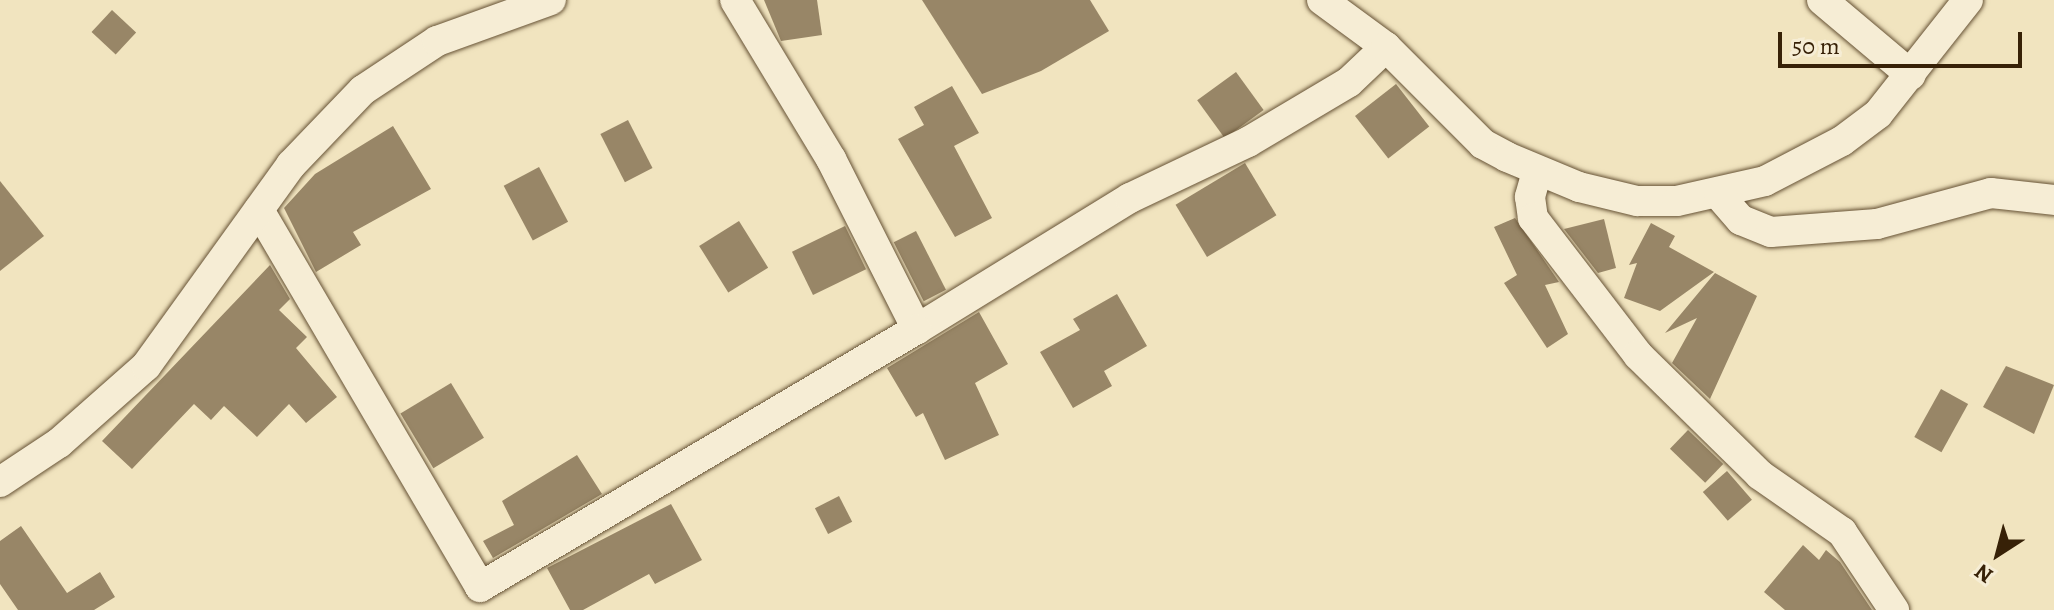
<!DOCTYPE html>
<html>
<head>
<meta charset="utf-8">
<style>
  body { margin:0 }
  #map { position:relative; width:2054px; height:610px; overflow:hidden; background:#f1e4bf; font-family:Alegreya,serif }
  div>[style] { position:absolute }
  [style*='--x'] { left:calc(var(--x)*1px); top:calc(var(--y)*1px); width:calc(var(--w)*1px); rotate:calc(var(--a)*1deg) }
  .building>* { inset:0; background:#988667; transform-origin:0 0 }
  .roads { filter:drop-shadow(0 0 2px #665235) drop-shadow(0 0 2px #665235) }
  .minor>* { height:30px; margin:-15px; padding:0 15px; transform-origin:15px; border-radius:15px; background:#f6edd5 }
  span { translate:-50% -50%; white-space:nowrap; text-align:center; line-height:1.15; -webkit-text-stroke:6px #f6edd5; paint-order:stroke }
  .north { position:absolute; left:1958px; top:514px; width:80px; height:80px; -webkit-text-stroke:6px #f6edd5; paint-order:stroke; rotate:216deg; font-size:22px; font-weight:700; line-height:32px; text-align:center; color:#372107 }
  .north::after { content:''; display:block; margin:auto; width:28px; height:36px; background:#372107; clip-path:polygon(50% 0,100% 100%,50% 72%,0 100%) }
  .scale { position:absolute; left:1778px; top:32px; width:244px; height:36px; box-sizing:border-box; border:4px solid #372107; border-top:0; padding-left:10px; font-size:24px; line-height:28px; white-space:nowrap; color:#372107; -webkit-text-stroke:6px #f6edd5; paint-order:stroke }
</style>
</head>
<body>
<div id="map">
  <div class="building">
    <div style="clip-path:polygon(764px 0,817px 0,822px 35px,781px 41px)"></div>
    <div style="clip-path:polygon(922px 0,1090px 0,1109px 31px,1041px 71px,982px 94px)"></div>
    <div style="left:112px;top:10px;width:33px;height:30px;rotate:43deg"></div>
    <div style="left:1236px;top:72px;width:47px;height:48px;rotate:54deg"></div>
    <div style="left:1396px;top:84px;width:54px;height:52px;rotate:52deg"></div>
    <div style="clip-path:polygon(952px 86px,979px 133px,954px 146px,992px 218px,955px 237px,898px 139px,924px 125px,914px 107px)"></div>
    <div style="left:628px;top:120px;width:54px;height:31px;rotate:63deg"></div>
    <div style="clip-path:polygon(393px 126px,431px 189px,353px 232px,361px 245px,316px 272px,284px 208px,315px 174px)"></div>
    <div style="left:1245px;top:163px;width:61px;height:81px;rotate:59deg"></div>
    <div style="left:539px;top:167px;width:62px;height:40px;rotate:62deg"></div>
    <div style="clip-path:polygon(0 181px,44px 236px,0 271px)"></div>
    <div style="clip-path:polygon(1515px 218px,1559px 282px,1545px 285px,1568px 334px,1547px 348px,1504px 283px,1517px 275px,1494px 227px)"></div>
    <div style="clip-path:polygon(1604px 219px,1616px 268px,1598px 273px,1564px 229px)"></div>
    <div style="left:739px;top:221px;width:55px;height:47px;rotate:58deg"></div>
    <div style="clip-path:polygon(1651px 223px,1675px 236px,1669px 247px,1714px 272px,1660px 311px,1624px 298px,1637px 263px,1629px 265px)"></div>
    <div style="left:845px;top:226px;width:48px;height:59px;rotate:64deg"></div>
    <div style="left:916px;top:231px;width:66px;height:25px;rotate:63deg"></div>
    <div style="clip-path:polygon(270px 265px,290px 299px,279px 310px,307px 337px,296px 348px,337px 397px,306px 423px,289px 404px,257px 437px,224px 406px,211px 420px,194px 404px,132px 469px,102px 441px)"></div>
    <div style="clip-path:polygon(1715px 273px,1757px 296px,1710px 399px,1672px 363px,1697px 318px,1665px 333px)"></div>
    <div style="clip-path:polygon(1117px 294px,1147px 346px,1104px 371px,1112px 386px,1073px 408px,1040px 352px,1080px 330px,1073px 319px)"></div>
    <div style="clip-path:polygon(979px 312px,1008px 364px,975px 383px,999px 435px,945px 460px,923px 413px,916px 417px,887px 368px)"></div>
    <div style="clip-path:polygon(2006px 366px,2054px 385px,2034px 434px,1983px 407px)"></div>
    <div style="left:451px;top:383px;width:64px;height:59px;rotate:59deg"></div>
    <div style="left:1941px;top:389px;width:31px;height:55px;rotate:29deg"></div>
    <div style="left:1688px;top:430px;width:49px;height:26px;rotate:44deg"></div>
    <div style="clip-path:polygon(577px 455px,602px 494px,493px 558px,483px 541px,514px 525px,502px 501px)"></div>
    <div style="left:1727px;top:471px;width:38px;height:32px;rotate:49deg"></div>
    <div style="left:839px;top:496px;width:29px;height:27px;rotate:63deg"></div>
    <div style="clip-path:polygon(671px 504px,702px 560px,655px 584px,649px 574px,583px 610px,570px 610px,547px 568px)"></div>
    <div style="clip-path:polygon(21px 526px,67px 593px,100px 572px,115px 597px,94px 610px,18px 610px,0 584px,0 541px)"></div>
    <div style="clip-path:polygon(1803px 545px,1819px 560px,1826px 550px,1840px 562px,1872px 610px,1785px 610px,1764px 592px)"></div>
  </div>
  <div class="roads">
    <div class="minor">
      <div style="--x:735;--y:0;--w:186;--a:58.9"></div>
      <div style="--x:831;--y:159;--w:191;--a:63.2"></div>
      <div style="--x:917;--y:329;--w:250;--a:-31.6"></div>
      <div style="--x:1130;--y:198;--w:131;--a:-25.4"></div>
      <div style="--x:1248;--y:142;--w:117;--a:-30.7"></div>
      <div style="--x:1349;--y:82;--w:51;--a:-43.4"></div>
      <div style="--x:1322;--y:0;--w:79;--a:36.3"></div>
      <div style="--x:1386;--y:47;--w:137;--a:45"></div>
      <div style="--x:1483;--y:144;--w:27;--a:28"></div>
      <div style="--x:1507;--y:157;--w:78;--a:22.6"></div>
      <div style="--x:1579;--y:187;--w:60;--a:13.6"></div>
      <div style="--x:1637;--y:201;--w:40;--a:0"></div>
      <div style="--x:1677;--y:201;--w:90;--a:-12.8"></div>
      <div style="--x:1765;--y:181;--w:87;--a:-27.5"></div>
      <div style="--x:1842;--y:141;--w:45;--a:-36.9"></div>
      <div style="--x:1878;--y:114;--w:145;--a:-51.7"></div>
      <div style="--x:1822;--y:0;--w:116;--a:40.1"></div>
      <div style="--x:1537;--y:172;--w:26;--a:106"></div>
      <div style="--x:1530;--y:197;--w:21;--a:82"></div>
      <div style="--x:1533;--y:218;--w:173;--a:52.5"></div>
      <div style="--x:1638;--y:355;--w:171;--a:44.5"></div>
      <div style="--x:1760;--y:475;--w:100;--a:34.8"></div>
      <div style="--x:1842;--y:532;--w:94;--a:56.3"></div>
      <div style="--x:1719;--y:195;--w:33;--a:49"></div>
      <div style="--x:1741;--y:220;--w:32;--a:22"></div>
      <div style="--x:1771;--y:232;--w:106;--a:-4.3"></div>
      <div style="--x:1877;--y:224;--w:118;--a:-15.2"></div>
      <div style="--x:1991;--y:193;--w:63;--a:6.3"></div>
      <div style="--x:259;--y:210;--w:437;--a:59.6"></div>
      <div style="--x:480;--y:587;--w:507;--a:-30.56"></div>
      <div style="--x:0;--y:482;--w:71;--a:-33.5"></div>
      <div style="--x:59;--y:443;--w:116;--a:-41.5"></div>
      <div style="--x:146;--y:366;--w:248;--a:-54.2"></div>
      <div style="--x:291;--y:165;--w:104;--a:-46.2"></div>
      <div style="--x:363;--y:90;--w:89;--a:-33.5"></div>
      <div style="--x:437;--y:41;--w:121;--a:-19.8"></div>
    </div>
  </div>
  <div class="north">N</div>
  <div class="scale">50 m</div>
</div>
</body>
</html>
